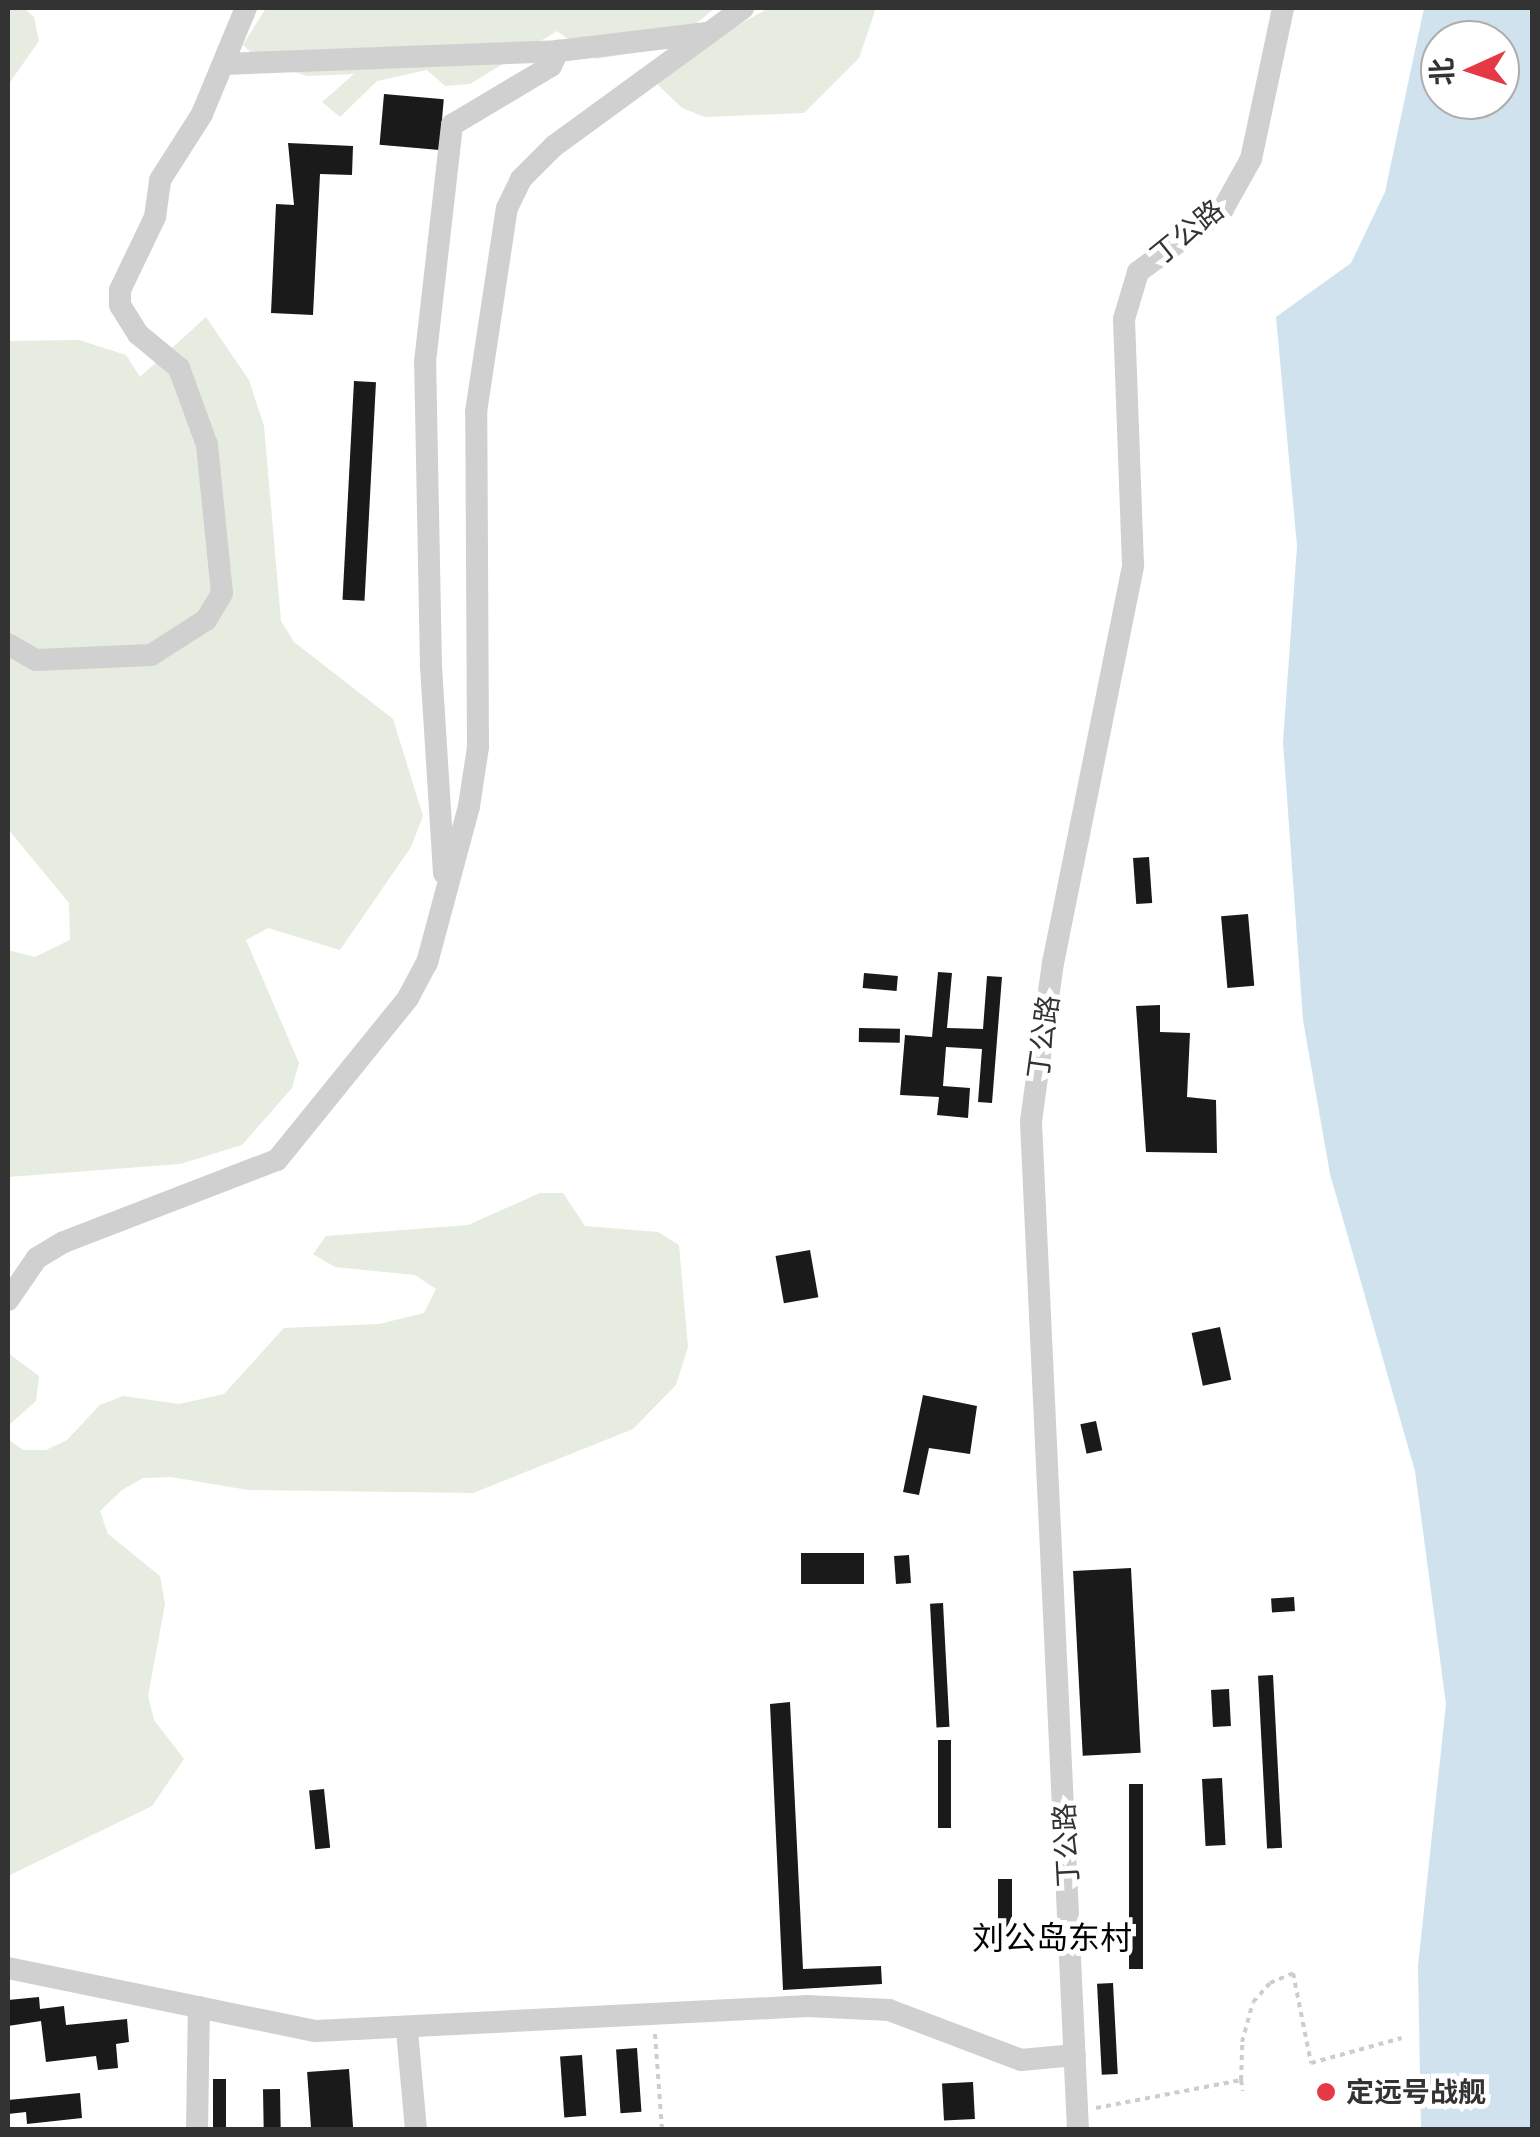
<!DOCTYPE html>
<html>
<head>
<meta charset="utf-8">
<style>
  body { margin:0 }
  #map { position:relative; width:1540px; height:2137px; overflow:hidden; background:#fff; font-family:Ubuntu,"Noto Sans SC",sans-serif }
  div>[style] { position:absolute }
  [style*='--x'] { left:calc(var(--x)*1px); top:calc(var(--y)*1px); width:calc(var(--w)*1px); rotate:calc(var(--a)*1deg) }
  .green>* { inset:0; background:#e6ecdf }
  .water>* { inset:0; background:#cfe2ee }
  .building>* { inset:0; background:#1a1a1a; transform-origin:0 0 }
  .path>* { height:4px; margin-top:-2px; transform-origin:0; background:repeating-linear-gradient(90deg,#cdcdcd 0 5px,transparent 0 10px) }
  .minor>* { height:22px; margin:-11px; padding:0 11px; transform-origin:11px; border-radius:11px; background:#d0d0d0 }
  .dots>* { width:28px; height:28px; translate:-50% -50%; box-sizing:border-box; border:5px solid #fff; border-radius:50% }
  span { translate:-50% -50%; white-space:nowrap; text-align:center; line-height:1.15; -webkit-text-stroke:10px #fff; paint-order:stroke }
  .street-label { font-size:28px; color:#333 }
  .poi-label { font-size:28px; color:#333; font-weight:700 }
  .left { translate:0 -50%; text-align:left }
  .quarter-label { font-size:32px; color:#000 }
  .frame { position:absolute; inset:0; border:10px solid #333; pointer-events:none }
  .north { position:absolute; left:1420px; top:20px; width:100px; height:100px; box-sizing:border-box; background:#fff; border:2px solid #adadad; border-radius:50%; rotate:267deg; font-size:28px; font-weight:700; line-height:40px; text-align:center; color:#333 }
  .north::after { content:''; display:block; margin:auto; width:35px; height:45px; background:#e63946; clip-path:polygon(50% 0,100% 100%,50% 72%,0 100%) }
</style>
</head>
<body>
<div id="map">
  <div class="green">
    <div style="clip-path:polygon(8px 8px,24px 8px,34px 17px,39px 41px,8px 85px)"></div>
    <div style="clip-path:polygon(266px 8px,715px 8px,668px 47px,596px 59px,557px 31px,470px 84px,445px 86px,427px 70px,377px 81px,340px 117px,322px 102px,354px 74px,307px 76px,260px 61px,243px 45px)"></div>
    <div style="clip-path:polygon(769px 8px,876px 8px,859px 58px,804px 113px,705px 117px,682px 108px,654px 81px,690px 52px)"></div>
    <div style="clip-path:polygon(206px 317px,249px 380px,264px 426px,281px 621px,294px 642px,393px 719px,423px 816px,411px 847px,340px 950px,268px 928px,246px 940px,299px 1063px,292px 1088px,242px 1145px,180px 1164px,8px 1177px,8px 950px,35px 957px,70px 940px,69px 903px,8px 829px,8px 341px,79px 340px,126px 355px,140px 377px)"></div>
    <div style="clip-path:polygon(540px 1193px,563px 1193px,585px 1226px,658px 1232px,679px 1245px,688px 1347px,676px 1385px,633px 1429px,473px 1493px,248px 1490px,171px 1477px,143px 1478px,122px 1490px,100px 1511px,108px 1534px,160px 1576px,165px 1604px,148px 1696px,154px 1720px,184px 1759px,152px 1806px,8px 1876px,8px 1439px,23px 1450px,46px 1450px,67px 1440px,100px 1405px,123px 1396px,179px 1404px,224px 1394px,284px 1328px,379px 1324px,424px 1313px,436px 1289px,415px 1275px,335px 1267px,313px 1254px,326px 1236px,468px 1225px)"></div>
    <div style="clip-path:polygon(8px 1353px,39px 1376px,36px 1401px,8px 1426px)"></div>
  </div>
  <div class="water">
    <div style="clip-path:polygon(evenodd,1424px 8px,1532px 8px,1532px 2129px,1421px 2129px,1418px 1966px,1446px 1704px,1415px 1471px,1330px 1174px,1303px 1020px,1283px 742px,1297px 546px,1276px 317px,1351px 263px,1385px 192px,1424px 8px,1440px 40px,1500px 40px,1500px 100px,1440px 100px,1440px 40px)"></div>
  </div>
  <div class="building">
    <div style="left:384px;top:94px;width:60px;height:51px;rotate:5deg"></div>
    <div style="clip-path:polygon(288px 143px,353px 146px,352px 175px,320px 174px,313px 315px,271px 313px,276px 204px,294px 205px)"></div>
    <div style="left:354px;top:381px;width:22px;height:219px;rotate:3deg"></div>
    <div style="left:1149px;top:857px;width:46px;height:16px;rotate:86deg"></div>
    <div style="left:1248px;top:914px;width:72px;height:27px;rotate:85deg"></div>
    <div style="clip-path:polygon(938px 972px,952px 973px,947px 1028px,983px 1029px,987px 976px,1002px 977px,992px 1103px,978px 1102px,982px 1049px,946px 1047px,943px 1086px,970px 1088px,968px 1118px,937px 1115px,939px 1097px,900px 1095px,905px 1035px,932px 1037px)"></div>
    <div style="left:864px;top:973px;width:34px;height:15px;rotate:5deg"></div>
    <div style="clip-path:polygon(1160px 1005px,1160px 1032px,1190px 1033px,1187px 1097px,1216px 1100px,1217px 1153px,1146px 1152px,1136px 1006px)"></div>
    <div style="left:859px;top:1028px;width:41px;height:14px;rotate:1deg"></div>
    <div style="left:810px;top:1250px;width:48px;height:35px;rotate:80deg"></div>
    <div style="left:1220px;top:1327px;width:54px;height:29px;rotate:78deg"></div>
    <div style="clip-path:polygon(923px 1395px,977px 1406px,970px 1454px,929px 1448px,919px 1495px,903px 1492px)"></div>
    <div style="left:1096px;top:1421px;width:30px;height:16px;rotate:78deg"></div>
    <div style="left:864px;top:1553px;width:31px;height:63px;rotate:90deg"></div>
    <div style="left:909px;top:1555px;width:28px;height:15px;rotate:86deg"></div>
    <div style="left:1131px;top:1568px;width:185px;height:58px;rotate:87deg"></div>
    <div style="left:1294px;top:1597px;width:14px;height:23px;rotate:86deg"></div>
    <div style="left:943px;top:1603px;width:124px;height:13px;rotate:87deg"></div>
    <div style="left:1273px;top:1675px;width:173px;height:15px;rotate:87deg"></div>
    <div style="left:1229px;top:1689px;width:37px;height:18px;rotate:87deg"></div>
    <div style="clip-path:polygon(790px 1702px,803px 1969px,881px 1966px,882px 1984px,783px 1990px,770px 1704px)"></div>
    <div style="left:938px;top:1740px;width:13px;height:88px"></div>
    <div style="left:1222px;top:1778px;width:67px;height:20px;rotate:87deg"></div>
    <div style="left:1129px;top:1784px;width:14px;height:185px"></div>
    <div style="left:324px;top:1789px;width:59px;height:15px;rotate:84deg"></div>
    <div style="left:998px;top:1879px;width:14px;height:48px"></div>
    <div style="left:1113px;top:1983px;width:91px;height:16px;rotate:87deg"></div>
    <div style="clip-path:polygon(39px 1997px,40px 2009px,64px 2006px,66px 2025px,127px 2019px,129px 2042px,116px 2044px,118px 2068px,98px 2070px,96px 2056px,46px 2062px,41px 2021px,8px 2026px,8px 2000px)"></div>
    <div style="left:637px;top:2048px;width:64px;height:21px;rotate:86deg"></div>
    <div style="left:582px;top:2055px;width:61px;height:22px;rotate:86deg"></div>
    <div style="left:349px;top:2069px;width:61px;height:42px;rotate:86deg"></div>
    <div style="left:213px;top:2079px;width:13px;height:51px"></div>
    <div style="left:973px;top:2082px;width:37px;height:31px;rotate:87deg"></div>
    <div style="left:280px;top:2089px;width:41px;height:17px;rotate:89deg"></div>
    <div style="clip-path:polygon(80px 2093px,82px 2118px,27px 2124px,26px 2112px,8px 2114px,8px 2100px)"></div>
  </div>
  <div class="path">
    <div style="--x:655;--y:2034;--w:96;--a:85.8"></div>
    <div style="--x:1241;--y:2080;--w:38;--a:-88"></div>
    <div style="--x:1242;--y:2042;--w:41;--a:-74.6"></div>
    <div style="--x:1253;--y:2002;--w:25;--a:-48"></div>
    <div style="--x:1270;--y:1983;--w:25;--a:-23"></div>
    <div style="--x:1293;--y:1973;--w:92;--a:78.7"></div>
    <div style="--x:1311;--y:2063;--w:94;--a:-15.4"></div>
    <div style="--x:1096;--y:2108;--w:148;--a:-10.9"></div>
    <div style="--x:1241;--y:2080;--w:11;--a:80"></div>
  </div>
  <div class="minor">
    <div style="--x:224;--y:64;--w:334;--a:-2.2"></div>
    <div style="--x:558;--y:51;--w:150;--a:-6.9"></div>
    <div style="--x:8;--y:644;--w:32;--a:30"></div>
    <div style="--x:36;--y:660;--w:115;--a:-2.5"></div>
    <div style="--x:151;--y:655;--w:65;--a:-32.5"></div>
    <div style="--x:206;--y:620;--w:31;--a:-59"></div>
    <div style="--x:222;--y:593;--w:149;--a:-95.8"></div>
    <div style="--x:207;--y:445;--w:82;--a:-110"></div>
    <div style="--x:179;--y:368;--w:53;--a:-140.3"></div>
    <div style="--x:138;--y:334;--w:34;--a:-122"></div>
    <div style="--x:120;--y:305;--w:15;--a:-90"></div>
    <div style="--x:120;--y:290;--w:81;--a:-64.4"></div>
    <div style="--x:155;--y:217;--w:37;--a:-82"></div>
    <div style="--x:160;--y:180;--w:78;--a:-57.5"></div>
    <div style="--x:202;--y:114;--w:115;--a:-67.5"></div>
    <div style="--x:444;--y:873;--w:206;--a:-93.6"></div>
    <div style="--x:431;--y:667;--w:305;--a:-91.1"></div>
    <div style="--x:425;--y:362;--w:239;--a:-83.5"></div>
    <div style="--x:452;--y:125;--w:115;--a:-30.8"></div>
    <div style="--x:551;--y:66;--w:17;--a:-65"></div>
    <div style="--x:8;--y:1300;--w:51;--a:-55.4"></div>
    <div style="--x:37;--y:1258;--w:31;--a:-31"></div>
    <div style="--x:64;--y:1242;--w:228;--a:-21.1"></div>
    <div style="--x:277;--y:1160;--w:208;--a:-51"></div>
    <div style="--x:408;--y:998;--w:40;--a:-62"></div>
    <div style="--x:427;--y:963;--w:163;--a:-75"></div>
    <div style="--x:469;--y:806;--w:60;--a:-81.3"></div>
    <div style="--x:478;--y:747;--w:335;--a:-90.3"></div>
    <div style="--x:476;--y:412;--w:206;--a:-81.4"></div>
    <div style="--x:507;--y:208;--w:32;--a:-64"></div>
    <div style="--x:521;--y:179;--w:47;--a:-45"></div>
    <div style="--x:554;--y:146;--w:234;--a:-36.1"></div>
    <div style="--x:8;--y:1968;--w:314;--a:11.6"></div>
    <div style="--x:316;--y:2031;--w:492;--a:-2.9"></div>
    <div style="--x:807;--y:2006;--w:82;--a:2.8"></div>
    <div style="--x:889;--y:2010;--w:141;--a:20.7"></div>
    <div style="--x:1021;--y:2060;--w:54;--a:-5.3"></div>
    <div style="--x:407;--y:2031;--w:99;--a:84.8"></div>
    <div style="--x:197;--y:2130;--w:123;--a:-89.1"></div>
    <div style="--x:1078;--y:2130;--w:1010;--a:-92.67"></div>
    <div style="--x:1031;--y:1121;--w:160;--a:-82.1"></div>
    <div style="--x:1053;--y:963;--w:406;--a:-78.6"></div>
    <div style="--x:1133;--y:565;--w:246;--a:-92.1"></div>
    <div style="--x:1124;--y:319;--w:49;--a:-73.4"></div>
    <div style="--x:1138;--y:272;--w:106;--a:-36.5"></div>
    <div style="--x:1223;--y:209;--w:57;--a:-60.8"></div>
    <div style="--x:1251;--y:159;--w:154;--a:-78"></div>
  </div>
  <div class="dots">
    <div style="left:1326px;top:2092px;background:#e63946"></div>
  </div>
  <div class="street-label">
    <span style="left:1187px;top:232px;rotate:-39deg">丁公路</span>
    <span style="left:1043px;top:1037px;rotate:-82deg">丁公路</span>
    <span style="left:1066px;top:1845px;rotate:-93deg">丁公路</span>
  </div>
  <div class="poi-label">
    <span class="left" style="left:1346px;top:2092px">定远号战舰</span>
  </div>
  <div class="quarter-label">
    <span style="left:1052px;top:1937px">刘公岛东村</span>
  </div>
  <div class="frame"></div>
  <div class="north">北</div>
</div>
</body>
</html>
